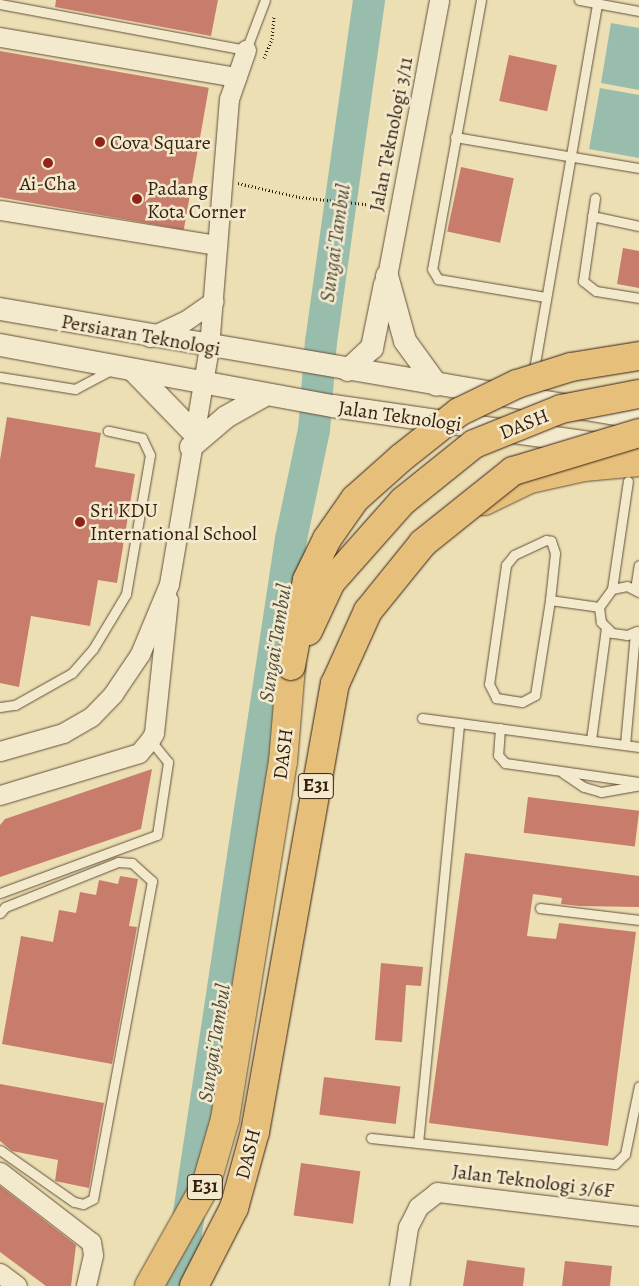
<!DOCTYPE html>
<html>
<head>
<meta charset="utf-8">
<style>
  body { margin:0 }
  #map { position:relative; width:639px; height:1286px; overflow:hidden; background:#ecdfb4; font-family:Alegreya,serif }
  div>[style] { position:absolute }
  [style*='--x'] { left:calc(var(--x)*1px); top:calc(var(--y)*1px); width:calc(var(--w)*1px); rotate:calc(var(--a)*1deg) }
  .water>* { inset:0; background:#99bdad }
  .river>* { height:32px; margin:-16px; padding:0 16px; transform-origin:16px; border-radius:16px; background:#99bdad }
  .building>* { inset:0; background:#c87c6b; transform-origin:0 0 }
  .path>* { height:3px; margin-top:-1.5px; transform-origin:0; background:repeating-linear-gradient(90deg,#371f10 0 1px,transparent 0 3.5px) }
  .roads { filter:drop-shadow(0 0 1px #644f39) drop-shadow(0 0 1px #644f39) }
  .service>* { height:9px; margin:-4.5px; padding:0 4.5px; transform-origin:4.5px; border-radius:4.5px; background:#f3eace }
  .minor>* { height:19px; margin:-9.5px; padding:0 9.5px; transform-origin:9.5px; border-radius:9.5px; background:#f3eace }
  .tertiary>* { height:22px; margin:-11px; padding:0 11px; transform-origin:11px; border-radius:11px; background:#f3eace }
  .motorway>* { height:28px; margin:-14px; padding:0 14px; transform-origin:14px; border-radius:14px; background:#e6c07a }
  .bridges { filter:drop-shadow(0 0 1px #371f10) drop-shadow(0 0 1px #371f10) }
  .motorway-bridge>* { height:28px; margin:-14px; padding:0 14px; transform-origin:14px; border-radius:14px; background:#e6c07a }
  .dots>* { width:14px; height:14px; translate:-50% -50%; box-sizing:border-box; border:2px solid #f3eace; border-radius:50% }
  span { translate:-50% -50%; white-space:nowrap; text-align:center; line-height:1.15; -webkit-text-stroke:5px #f3eace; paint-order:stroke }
  .shield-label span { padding:1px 4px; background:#f3eace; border:1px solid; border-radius:4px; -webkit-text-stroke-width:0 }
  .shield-label { font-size:19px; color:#371f10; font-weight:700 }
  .street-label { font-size:20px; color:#371f10 }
  .poi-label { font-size:20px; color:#371f10 }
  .left { translate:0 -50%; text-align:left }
  .water-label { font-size:21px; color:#544e3f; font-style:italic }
</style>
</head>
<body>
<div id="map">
  <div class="water">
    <div style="clip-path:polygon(611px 23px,639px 28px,639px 90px,601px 83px)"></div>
    <div style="clip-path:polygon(600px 88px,639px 95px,639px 158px,589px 149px)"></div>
  </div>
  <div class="river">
    <div style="--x:178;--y:1286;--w:755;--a:-81.4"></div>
    <div style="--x:291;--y:539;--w:111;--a:-78.1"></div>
    <div style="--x:314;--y:430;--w:88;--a:-85.5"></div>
    <div style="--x:321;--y:342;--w:345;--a:-82"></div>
  </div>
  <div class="building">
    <div style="clip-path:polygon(56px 0,218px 0,211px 36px,55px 7px)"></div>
    <div style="left:0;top:51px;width:212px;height:144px;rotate:10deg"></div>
    <div style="left:509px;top:55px;width:49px;height:47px;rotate:12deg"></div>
    <div style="left:461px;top:167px;width:54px;height:66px;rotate:12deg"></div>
    <div style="clip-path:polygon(623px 248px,639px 251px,639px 288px,617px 284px)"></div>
    <div style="clip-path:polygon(7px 417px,101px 433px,95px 467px,135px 474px,117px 583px,98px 580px,90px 626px,31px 616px,19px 687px,0 683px,0 460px)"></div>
    <div style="clip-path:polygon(152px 769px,141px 829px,0 877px,0 825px,5px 819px)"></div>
    <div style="left:528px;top:797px;width:112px;height:36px;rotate:7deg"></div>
    <div style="clip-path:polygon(465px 853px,639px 876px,639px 907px,580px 906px,561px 904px,562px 898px,533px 894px,527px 936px,556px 939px,559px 923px,636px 932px,608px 1146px,429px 1123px)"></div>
    <div style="clip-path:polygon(120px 876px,138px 879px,129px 926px,137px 927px,112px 1064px,2px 1044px,21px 936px,53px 942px,59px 910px,76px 913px,80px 892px,96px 895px,99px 880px,118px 884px)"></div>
    <div style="clip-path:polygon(381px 963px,423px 967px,421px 986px,406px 985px,402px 1042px,375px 1040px)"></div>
    <div style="left:324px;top:1077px;width:77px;height:38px;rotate:7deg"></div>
    <div style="clip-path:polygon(0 1084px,104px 1103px,89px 1188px,55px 1181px,58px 1160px,12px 1151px,0 1141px)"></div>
    <div style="left:301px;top:1163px;width:60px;height:53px;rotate:8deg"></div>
    <div style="clip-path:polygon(0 1186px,76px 1245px,71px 1286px,46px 1286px,0 1252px)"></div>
    <div style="clip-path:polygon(467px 1260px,525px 1268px,523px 1286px,463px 1286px)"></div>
    <div style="clip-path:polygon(565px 1261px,612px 1266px,610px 1286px,562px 1286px)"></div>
  </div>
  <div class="path">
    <div style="--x:264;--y:58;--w:21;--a:-67"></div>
    <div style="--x:272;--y:39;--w:23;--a:-85"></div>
    <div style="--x:238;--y:183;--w:63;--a:12.9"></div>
    <div style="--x:299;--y:197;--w:84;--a:6.1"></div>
  </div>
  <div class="roads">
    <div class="service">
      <div style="--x:481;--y:0;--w:273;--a:100.3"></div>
      <div style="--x:432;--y:269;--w:12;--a:59"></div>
      <div style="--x:438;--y:279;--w:109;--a:9.5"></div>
      <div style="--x:579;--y:0;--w:61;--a:10.4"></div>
      <div style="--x:0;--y:4;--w:250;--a:10.6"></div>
      <div style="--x:246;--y:50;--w:53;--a:-69.2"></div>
      <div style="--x:455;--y:137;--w:187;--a:9.6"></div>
      <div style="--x:595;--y:198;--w:84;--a:98.2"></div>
      <div style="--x:583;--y:281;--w:16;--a:38"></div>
      <div style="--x:596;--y:291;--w:44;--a:9.2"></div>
      <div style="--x:592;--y:216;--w:48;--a:12"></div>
      <div style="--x:533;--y:375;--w:376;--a:-80.2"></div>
      <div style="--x:0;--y:377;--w:76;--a:9.1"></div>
      <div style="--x:75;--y:389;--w:41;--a:-27.8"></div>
      <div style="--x:612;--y:589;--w:109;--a:-81.6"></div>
      <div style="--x:635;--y:589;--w:24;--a:-81"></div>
      <div style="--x:550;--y:600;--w:47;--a:-83.9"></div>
      <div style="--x:555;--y:553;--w:13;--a:-108"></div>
      <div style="--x:551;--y:541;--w:5;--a:-169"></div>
      <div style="--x:546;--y:540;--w:35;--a:155"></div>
      <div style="--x:514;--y:555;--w:13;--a:129"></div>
      <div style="--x:506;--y:565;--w:120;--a:98.1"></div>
      <div style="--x:489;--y:684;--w:16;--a:63"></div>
      <div style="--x:496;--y:698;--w:26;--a:9"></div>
      <div style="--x:522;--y:702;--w:15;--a:-28"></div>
      <div style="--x:535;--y:695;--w:96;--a:-81"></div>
      <div style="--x:550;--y:600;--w:49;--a:8.1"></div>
      <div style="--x:637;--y:631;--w:11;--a:158"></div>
      <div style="--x:627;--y:635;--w:15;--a:-172"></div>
      <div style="--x:612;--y:633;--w:16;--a:-135"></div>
      <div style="--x:601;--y:622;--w:15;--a:-98"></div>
      <div style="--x:599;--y:607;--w:22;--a:-54"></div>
      <div style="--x:612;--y:589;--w:15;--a:-11"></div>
      <div style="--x:627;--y:586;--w:13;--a:27"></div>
      <div style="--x:0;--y:707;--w:15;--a:-8"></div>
      <div style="--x:15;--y:705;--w:65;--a:-29.3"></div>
      <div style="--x:72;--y:673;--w:32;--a:-49"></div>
      <div style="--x:93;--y:649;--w:64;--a:-59"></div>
      <div style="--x:126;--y:594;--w:141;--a:-80.2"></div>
      <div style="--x:150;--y:455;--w:19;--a:-115"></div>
      <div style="--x:142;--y:438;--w:35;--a:-168"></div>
      <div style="--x:422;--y:718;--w:219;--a:7.6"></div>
      <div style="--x:500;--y:728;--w:27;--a:94"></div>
      <div style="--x:498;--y:755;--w:11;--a:49"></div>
      <div style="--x:505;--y:763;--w:135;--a:8.1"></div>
      <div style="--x:591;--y:740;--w:113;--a:-82.4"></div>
      <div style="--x:625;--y:745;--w:112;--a:-84.9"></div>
      <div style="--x:563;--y:773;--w:25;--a:34"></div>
      <div style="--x:584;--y:787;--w:18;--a:16"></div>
      <div style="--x:601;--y:792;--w:39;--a:-10"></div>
      <div style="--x:0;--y:893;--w:167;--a:-20.3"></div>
      <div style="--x:157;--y:835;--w:74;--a:-81.4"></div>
      <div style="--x:168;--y:762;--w:28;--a:-129"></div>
      <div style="--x:540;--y:908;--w:100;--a:6.9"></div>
      <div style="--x:0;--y:913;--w:8;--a:-50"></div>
      <div style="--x:5;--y:907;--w:122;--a:-21.7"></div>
      <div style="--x:118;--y:862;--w:14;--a:4"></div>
      <div style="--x:132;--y:863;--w:27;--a:42"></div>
      <div style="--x:152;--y:881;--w:323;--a:100.5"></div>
      <div style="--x:93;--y:1199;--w:11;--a:153"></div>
      <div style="--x:83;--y:1204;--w:9;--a:-167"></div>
      <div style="--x:74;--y:1202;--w:90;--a:-144.9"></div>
      <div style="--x:371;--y:1138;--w:245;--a:6.1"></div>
      <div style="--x:615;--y:1164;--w:14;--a:-45"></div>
      <div style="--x:625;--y:1154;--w:69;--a:-78.4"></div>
      <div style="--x:418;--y:1143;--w:422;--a:-84.4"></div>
    </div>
    <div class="minor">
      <div style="--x:0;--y:37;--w:240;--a:9.6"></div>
      <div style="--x:0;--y:210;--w:220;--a:9.2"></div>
      <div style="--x:387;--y:276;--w:281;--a:-79.3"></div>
      <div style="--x:150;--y:337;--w:38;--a:-25"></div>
      <div style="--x:185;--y:321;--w:35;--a:-35"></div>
      <div style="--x:0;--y:751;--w:66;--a:-15.9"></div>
      <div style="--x:63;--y:733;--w:32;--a:-30"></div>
      <div style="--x:91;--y:717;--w:32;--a:-46"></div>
      <div style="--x:113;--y:694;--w:48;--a:-56"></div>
      <div style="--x:140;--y:654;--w:76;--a:-67.5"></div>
      <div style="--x:169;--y:584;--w:240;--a:-80.4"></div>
      <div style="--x:209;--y:347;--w:249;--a:-85.4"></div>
      <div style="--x:229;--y:99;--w:52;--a:-70.9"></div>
      <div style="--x:0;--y:795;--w:145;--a:-16.8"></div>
      <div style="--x:139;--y:753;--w:17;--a:-50"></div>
      <div style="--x:150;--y:740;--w:8;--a:-60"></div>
      <div style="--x:154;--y:733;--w:134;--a:-84"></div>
      <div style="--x:0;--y:1172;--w:115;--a:37.6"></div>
      <div style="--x:91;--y:1242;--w:13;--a:81"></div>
      <div style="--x:93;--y:1255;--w:32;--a:103"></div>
      <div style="--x:0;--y:1273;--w:21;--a:37"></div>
      <div style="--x:399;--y:1286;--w:60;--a:-81.3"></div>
      <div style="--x:408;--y:1227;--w:22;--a:-63"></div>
      <div style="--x:418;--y:1207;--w:24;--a:-38"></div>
      <div style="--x:437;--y:1192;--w:203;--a:6.8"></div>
    </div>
    <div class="tertiary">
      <div style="--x:387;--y:276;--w:67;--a:74.5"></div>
      <div style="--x:405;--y:341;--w:54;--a:54"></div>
      <div style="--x:0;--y:309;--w:648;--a:9.68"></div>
      <div style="--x:0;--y:345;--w:339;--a:10.4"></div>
      <div style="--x:333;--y:406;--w:268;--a:8.2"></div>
      <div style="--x:133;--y:370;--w:86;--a:45.9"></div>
      <div style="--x:348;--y:370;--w:33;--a:-43"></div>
      <div style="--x:372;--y:348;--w:65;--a:-78.5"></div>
      <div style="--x:191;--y:447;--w:46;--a:-40.6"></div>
      <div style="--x:226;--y:417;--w:45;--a:-29.4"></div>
    </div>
    <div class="motorway">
      <div style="--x:484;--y:501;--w:51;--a:-25.6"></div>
      <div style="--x:530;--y:479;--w:55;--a:-12.5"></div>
      <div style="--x:584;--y:467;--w:55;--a:-5.2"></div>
      <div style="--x:149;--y:1286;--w:116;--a:-60.6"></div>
      <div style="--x:206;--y:1185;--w:69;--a:-73.9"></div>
      <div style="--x:225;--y:1119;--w:362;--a:-80.8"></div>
      <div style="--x:283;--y:762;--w:96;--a:-85.2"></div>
    </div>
  </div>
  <div class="bridges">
    <div class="motorway-bridge">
      <div style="--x:308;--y:631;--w:54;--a:-64.9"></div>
      <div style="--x:331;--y:582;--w:108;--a:-48.4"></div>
      <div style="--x:403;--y:501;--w:91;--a:-38.8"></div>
      <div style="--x:474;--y:444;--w:94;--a:-21.9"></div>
      <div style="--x:561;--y:409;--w:79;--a:-10.9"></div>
      <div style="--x:291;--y:666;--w:87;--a:-79.5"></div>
      <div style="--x:307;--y:580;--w:46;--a:-64"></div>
      <div style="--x:327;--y:539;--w:49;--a:-55"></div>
      <div style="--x:355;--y:499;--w:62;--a:-41.7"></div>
      <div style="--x:401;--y:458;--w:74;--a:-38.4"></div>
      <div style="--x:459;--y:412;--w:64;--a:-25.8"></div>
      <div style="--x:517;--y:384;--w:57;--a:-17.5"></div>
      <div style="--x:571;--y:367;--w:69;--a:-9.2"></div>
      <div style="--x:194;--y:1286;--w:88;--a:-62.9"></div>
      <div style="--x:234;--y:1208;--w:79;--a:-74.6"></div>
      <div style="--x:255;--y:1132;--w:455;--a:-79.9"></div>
      <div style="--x:335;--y:684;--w:80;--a:-65.7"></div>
      <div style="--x:368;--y:611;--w:87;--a:-51"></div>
      <div style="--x:423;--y:543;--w:115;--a:-38.7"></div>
      <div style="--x:513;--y:471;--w:132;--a:-16.8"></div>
    </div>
  </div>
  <div class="dots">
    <div style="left:100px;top:142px;background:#8f2418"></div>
    <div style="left:48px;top:163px;background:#8f2418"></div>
    <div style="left:137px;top:199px;background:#8f2418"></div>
    <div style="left:80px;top:522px;background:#8f2418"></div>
  </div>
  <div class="shield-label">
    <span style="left:316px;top:786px">E31</span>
    <span style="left:205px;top:1187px">E31</span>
  </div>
  <div class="street-label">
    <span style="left:391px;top:134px;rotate:-79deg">Jalan Teknologi 3/11</span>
    <span style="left:141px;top:335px;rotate:10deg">Persiaran Teknologi</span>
    <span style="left:400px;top:416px;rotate:8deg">Jalan Teknologi</span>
    <span style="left:524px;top:424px;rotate:-22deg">DASH</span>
    <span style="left:283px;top:754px;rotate:-83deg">DASH</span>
    <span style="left:248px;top:1154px;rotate:-76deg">DASH</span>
    <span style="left:533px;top:1181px;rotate:7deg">Jalan Teknologi 3/6F</span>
  </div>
  <div class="poi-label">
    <span class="left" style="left:110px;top:142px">Cova Square</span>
    <span style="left:48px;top:183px">Ai-Cha</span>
    <span class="left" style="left:147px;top:200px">Padang<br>Kota Corner</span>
    <span class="left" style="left:90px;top:522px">Sri KDU<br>International School</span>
  </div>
  <div class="water-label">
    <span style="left:335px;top:243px;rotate:-82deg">Sungai Tambul</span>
    <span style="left:275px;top:643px;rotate:-81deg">Sungai Tambul</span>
    <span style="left:214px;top:1043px;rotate:-81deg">Sungai Tambul</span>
  </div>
</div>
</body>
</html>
